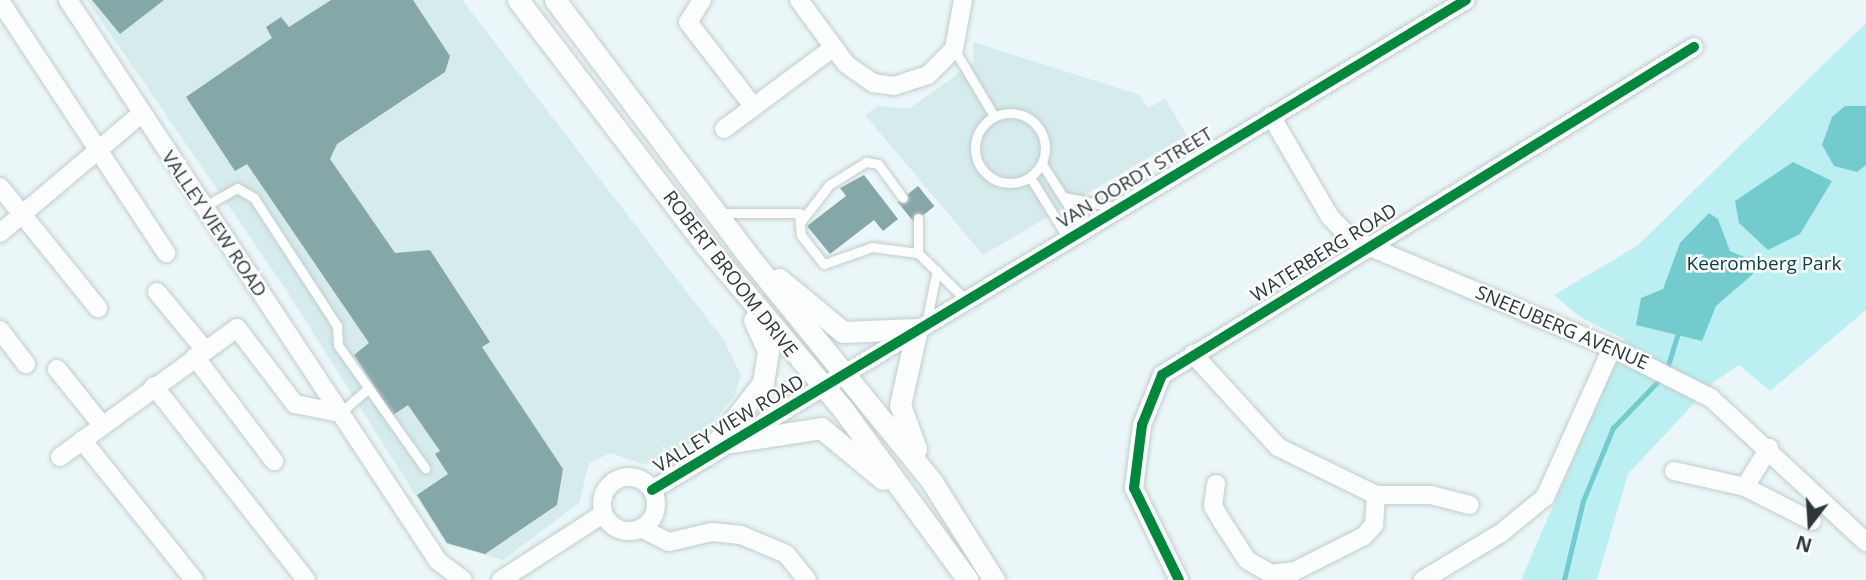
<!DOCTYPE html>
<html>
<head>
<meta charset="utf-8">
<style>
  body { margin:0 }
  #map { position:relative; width:1866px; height:580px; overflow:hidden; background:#eaf6f7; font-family:"Open Sans",sans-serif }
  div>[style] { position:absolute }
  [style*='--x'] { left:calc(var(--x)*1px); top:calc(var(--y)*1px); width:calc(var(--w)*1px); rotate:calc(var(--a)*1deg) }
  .built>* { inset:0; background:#d5ebec }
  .green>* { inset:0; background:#bceff1 }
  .water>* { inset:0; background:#74cbce }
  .stream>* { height:4.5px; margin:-2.25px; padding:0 2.25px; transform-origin:2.25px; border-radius:2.25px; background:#74cbce }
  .building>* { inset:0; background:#85a7a8; transform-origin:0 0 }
  .roads { filter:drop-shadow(0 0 2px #c3cccd) drop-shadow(0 0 2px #c3cccd) }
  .service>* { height:9px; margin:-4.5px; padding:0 4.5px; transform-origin:4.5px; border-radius:4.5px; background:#fcfefe }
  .service>.ring { margin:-4.5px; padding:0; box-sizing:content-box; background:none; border:9px solid #fcfefe; border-radius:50% }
  .minor>* { height:18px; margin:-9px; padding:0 9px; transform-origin:9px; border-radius:9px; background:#fcfefe }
  .minor>.ring { margin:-9px; padding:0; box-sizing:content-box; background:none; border:18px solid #fcfefe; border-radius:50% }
  .tertiary>* { height:21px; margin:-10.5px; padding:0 10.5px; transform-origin:10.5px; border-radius:10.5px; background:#fcfefe }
  .cycleway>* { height:10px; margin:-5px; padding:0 5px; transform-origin:5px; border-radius:5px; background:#00873e }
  span { translate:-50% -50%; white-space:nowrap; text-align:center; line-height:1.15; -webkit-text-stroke:5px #fff; paint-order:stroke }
  .street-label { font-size:19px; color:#2e3737 }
  .park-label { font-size:19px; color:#0a4042 }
  .north { position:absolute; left:1775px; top:489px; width:70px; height:70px; -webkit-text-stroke:5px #fff; paint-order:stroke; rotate:197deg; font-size:19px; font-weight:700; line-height:28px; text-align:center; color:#2e3737 }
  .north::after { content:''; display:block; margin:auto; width:24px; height:32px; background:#2e3737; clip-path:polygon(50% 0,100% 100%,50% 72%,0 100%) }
</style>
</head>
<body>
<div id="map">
  <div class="built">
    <div style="clip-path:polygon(87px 0,462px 0,723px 339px,741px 375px,735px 395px,701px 437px,664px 460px,643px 464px,610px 453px,589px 463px,579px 503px,503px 560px,446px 544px,285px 288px)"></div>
    <div style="clip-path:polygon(973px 42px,1140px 95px,1148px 108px,1165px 99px,1187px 135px,983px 255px,865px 115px,878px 106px,909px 109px,974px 62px)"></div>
  </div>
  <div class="green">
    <div style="clip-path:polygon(1866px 23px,1866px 310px,1770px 391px,1739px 365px,1714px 382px,1628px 474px,1597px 580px,1521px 580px,1625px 339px,1580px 317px,1554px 295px,1637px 246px)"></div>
  </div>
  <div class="water">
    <div style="clip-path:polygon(1845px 106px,1866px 106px,1866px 165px,1857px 172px,1834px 166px,1822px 145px,1832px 117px)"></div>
    <div style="clip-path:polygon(1793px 162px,1832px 181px,1800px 234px,1768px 250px,1739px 223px,1735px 201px)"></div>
    <div style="clip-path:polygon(1709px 213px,1718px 219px,1730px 251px,1756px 262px,1753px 274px,1716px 306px,1702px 341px,1636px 325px,1641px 298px,1663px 289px,1680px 243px)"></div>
  </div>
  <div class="stream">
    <div style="--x:1667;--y:369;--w:34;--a:-73"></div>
    <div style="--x:1564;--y:580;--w:81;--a:-76.5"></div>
    <div style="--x:1583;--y:501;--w:79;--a:-67.7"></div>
    <div style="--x:1613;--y:428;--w:71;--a:-46.1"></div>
  </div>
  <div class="building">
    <div style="clip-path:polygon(92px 0,164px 0,120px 34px)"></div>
    <div style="clip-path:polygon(331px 0,413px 0,450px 56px,445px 72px,337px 144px,330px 159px,395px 253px,430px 250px,490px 342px,482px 347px,563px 469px,557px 505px,485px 554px,447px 543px,417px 495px,448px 474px,435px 454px,440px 451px,408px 405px,393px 415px,354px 355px,369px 343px,247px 164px,235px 171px,186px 97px,272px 38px,266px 27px,281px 17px,289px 27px)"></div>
    <div style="clip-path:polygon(864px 175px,898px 219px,883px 231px,874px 220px,830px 254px,807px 226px,846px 196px,840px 188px)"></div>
    <div style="left:918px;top:186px;width:26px;height:26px;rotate:51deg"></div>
  </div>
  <div class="roads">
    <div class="service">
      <div style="--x:954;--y:49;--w:78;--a:59.2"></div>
      <div class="ring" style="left:975px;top:113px;width:61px;height:61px"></div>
      <div style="--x:1042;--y:164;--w:78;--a:57.5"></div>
      <div style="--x:1030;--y:177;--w:74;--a:58.2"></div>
      <div style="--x:1064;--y:197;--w:51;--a:11.3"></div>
      <div style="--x:203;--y:207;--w:39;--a:-29"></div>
      <div style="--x:237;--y:188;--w:20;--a:30"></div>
      <div style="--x:254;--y:198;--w:153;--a:57"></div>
      <div style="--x:337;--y:326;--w:19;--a:87"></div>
      <div style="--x:338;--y:345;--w:151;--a:54.7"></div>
      <div style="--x:720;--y:213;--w:79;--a:0"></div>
      <div style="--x:799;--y:213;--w:22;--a:85"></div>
      <div style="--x:801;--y:235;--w:37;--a:52"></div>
      <div style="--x:824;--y:264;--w:51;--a:-19.5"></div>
      <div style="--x:872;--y:247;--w:46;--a:7.4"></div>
      <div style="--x:918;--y:253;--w:69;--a:44.4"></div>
      <div style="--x:918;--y:218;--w:35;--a:90"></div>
      <div style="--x:802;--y:220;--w:44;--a:-52.4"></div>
      <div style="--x:829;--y:185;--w:44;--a:-31.9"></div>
      <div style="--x:866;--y:162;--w:12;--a:9"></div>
      <div style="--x:878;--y:164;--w:42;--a:53.7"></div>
      <div style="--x:926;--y:323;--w:54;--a:-78.3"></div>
      <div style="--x:340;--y:413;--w:37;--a:-41"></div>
    </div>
    <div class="minor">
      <div style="--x:68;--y:0;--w:672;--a:56.59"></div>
      <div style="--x:438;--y:561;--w:31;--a:37"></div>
      <div style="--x:702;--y:0;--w:26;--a:122"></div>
      <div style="--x:688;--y:22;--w:106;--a:52.3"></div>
      <div style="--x:799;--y:0;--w:79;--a:53.7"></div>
      <div style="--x:846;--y:64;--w:33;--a:35"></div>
      <div style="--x:873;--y:83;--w:21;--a:8"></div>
      <div style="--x:894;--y:86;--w:36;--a:-18"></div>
      <div style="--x:928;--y:75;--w:37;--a:-45"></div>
      <div style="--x:954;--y:49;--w:50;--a:-79.6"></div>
      <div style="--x:0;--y:1;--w:302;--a:56.6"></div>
      <div style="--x:1271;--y:116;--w:117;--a:59.7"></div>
      <div style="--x:1330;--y:217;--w:30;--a:46"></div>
      <div style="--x:1351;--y:239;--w:283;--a:22.7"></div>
      <div style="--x:1612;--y:348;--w:111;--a:26.8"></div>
      <div style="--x:1711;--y:398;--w:212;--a:42.9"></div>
      <div style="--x:724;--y:129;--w:137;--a:-36.7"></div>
      <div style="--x:0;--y:187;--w:156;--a:51"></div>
      <div style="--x:0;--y:233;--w:185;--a:-40.2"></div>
      <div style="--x:157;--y:292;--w:75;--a:50.4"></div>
      <div style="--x:0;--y:330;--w:43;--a:52.6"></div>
      <div style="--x:1193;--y:354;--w:126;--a:47.6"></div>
      <div style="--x:1278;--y:447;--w:109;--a:26.1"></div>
      <div style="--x:1376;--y:495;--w:55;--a:0"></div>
      <div style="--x:1431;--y:495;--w:40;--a:14.4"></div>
      <div style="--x:195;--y:357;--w:131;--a:52.8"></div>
      <div style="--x:57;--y:369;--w:72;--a:51.2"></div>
      <div style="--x:154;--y:386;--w:246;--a:51.9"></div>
      <div style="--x:82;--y:440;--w:179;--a:51.3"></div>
      <div style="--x:60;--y:457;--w:219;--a:-36.1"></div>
      <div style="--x:237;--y:328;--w:96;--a:52.7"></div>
      <div style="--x:295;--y:404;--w:46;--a:11.3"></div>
      <div style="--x:1674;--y:471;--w:73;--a:12.7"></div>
      <div style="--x:1745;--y:487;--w:75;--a:26.9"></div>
      <div class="ring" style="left:602px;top:477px;width:36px;height:36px"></div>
      <div style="--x:1216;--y:484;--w:22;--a:98"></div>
      <div style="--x:1213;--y:506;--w:20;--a:60"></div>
      <div style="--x:1223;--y:523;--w:44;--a:57"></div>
      <div style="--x:1247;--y:560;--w:28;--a:30"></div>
      <div style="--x:1271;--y:574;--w:24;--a:-7"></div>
      <div style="--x:1295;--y:571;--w:77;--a:-26.9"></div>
      <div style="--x:1364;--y:536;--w:15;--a:-48"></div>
      <div style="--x:1374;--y:525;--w:30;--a:-86"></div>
      <div style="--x:1745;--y:487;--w:46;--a:-58.4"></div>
      <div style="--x:652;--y:490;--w:950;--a:-31.05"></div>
      <div style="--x:641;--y:528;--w:31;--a:27"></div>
      <div style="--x:669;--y:542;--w:44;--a:-13.1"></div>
      <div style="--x:712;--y:532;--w:29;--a:6"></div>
      <div style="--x:741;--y:535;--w:49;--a:22.9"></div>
      <div style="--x:786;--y:554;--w:33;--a:51"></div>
      <div style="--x:501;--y:580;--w:121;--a:-32.9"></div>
      <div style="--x:1179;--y:580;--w:102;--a:-116.1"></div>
      <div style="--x:1134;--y:488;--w:64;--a:-82.8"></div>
      <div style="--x:1142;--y:425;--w:54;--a:-68.2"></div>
      <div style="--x:1162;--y:375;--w:625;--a:-31.66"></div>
      <div style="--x:1423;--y:580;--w:91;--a:-31.1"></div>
      <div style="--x:1501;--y:533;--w:57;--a:-39.3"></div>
      <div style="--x:1545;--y:497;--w:163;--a:-65.8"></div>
    </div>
    <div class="tertiary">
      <div style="--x:518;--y:0;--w:310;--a:52.6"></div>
      <div style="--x:706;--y:246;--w:212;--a:50"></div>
      <div style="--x:842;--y:408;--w:213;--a:53.8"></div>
      <div style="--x:555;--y:0;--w:325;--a:52.9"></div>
      <div style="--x:751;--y:259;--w:287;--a:50.9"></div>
      <div style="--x:932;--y:482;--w:116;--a:57.7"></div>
      <div style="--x:779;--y:279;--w:83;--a:39.6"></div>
      <div style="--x:843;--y:332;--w:74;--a:-2.3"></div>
      <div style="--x:917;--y:329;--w:78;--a:102.6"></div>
      <div style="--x:900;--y:405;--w:47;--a:70"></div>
      <div style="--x:732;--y:442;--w:90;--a:-8.9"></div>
      <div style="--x:821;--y:428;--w:80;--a:39.4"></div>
      <div style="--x:707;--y:455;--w:91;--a:-52.1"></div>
      <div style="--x:763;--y:383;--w:32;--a:-81"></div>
      <div style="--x:768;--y:351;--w:34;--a:-114"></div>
    </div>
  </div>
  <div class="cycleway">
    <div style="--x:652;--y:490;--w:950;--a:-31.05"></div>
    <div style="--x:1179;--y:580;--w:102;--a:-116.1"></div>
    <div style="--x:1134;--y:488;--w:64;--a:-82.8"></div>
    <div style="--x:1142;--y:425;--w:54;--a:-68.2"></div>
    <div style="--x:1162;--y:375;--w:625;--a:-31.66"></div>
  </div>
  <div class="street-label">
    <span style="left:1135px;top:178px;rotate:-31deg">VAN OORDT STREET</span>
    <span style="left:214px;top:224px;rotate:56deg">VALLEY VIEW ROAD</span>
    <span style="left:1324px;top:253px;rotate:-32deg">WATERBERG ROAD</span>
    <span style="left:730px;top:274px;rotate:52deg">ROBERT BROOM DRIVE</span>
    <span style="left:1562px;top:328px;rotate:23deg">SNEEUBERG AVENUE</span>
    <span style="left:729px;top:424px;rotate:-31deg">VALLEY VIEW ROAD</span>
  </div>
  <div class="park-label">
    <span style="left:1764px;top:264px">Keeromberg Park</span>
  </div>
  <div class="north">N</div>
</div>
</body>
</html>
